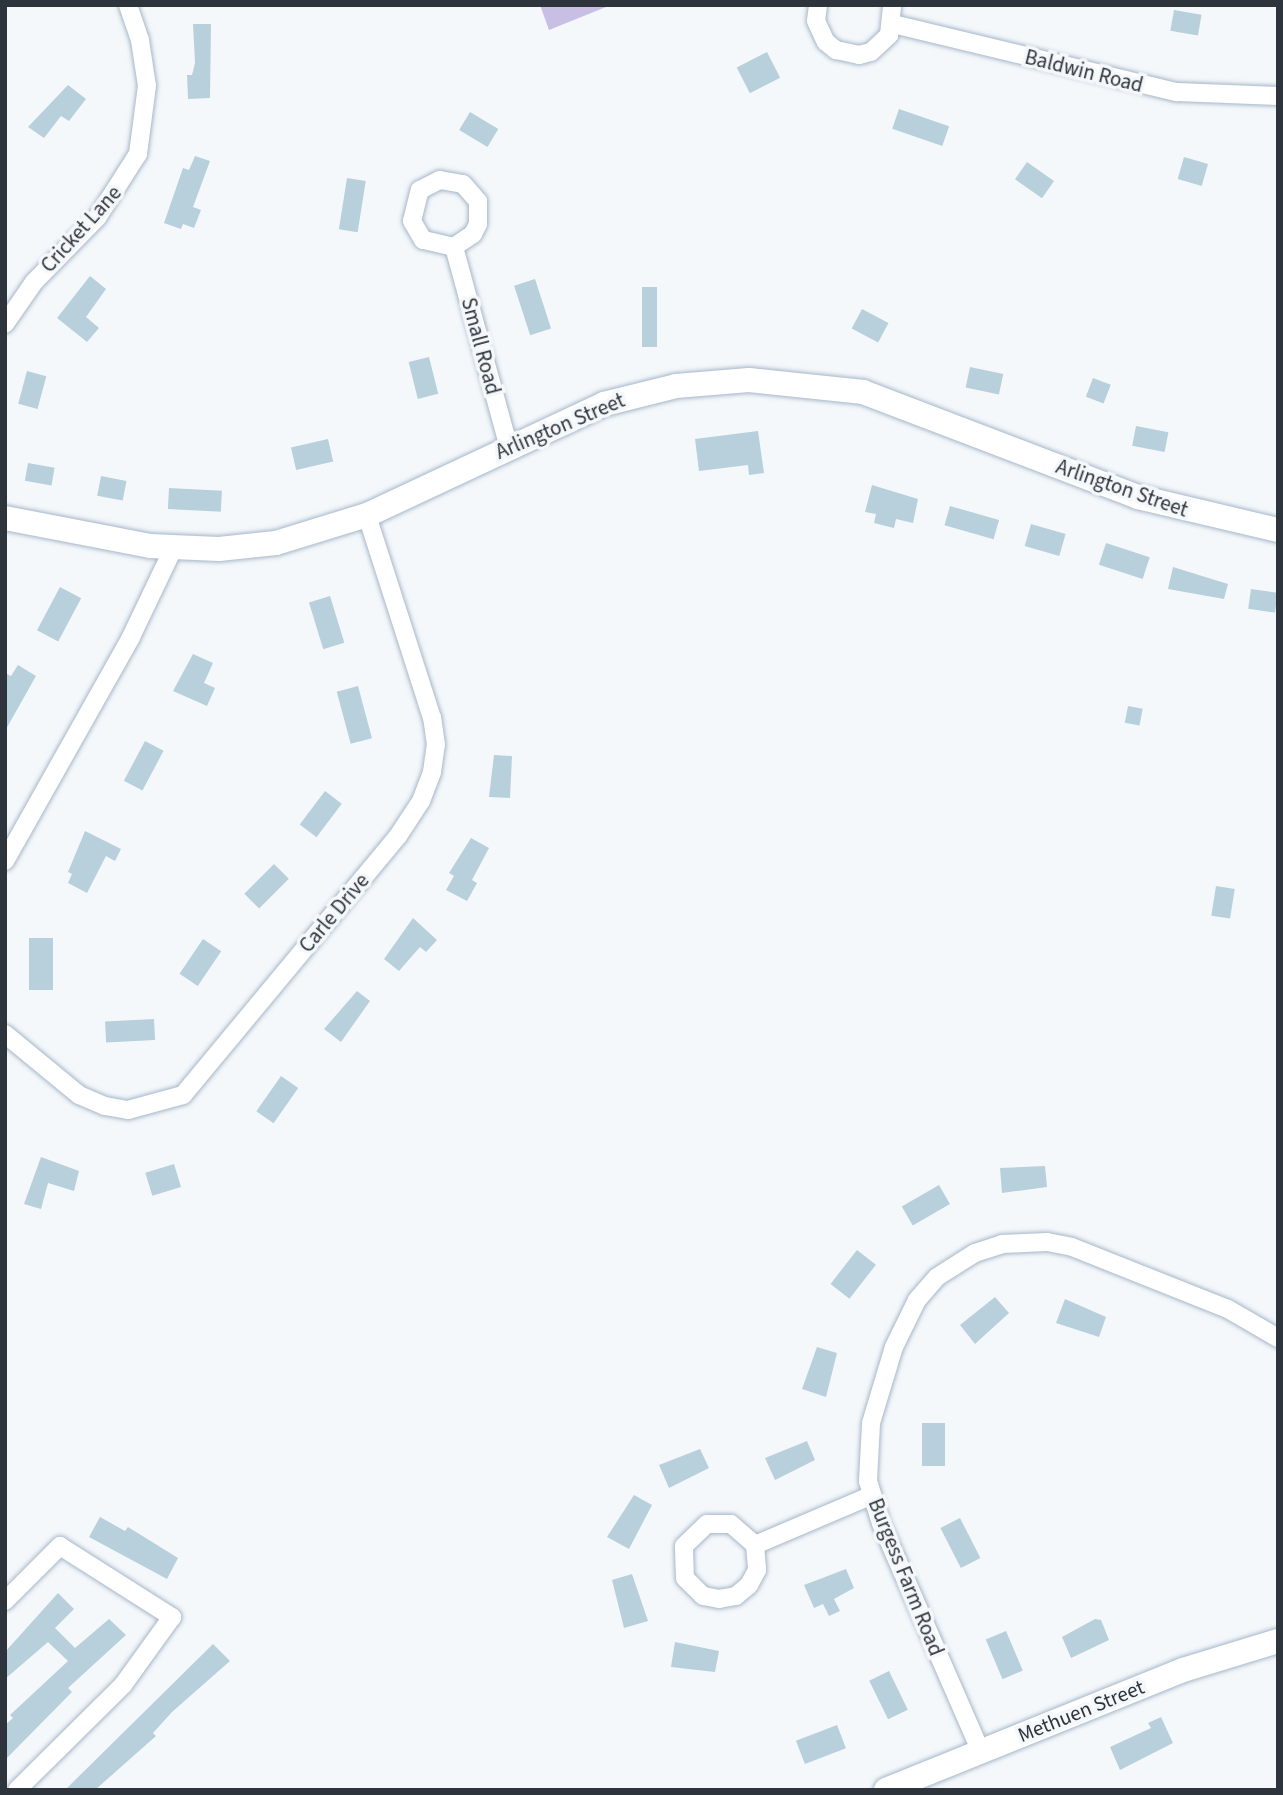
<!DOCTYPE html>
<html>
<head>
<meta charset="utf-8">
<style>
  body { margin:0 }
  #map { position:relative; width:1283px; height:1795px; overflow:hidden; background:#f4f8fb; font-family:"Source Sans 3",sans-serif }
  div>[style] { position:absolute }
  [style*='--x'] { left:calc(var(--x)*1px); top:calc(var(--y)*1px); width:calc(var(--w)*1px); rotate:calc(var(--a)*1deg) }
  .green>* { inset:0; background:#c9bee3 }
  .building>* { inset:0; background:#b7d0db; transform-origin:0 0 }
  .roads { filter:drop-shadow(0 0 2px #a7b7c9) drop-shadow(0 0 2px #a7b7c9) }
  .street>* { height:18px; margin:-9px; padding:0 9px; transform-origin:9px; border-radius:9px; background:#fff }
  .secondary>* { height:24px; margin:-12px; padding:0 12px; transform-origin:12px; border-radius:12px; background:#fff }
  span { translate:-50% -50%; white-space:nowrap; text-align:center; line-height:1.15; -webkit-text-stroke:7px #f4f8fb; paint-order:stroke }
  .street-label { font-size:21px; color:#2e343b }
  .frame { position:absolute; inset:0; border:7px solid #2e343b; pointer-events:none }
</style>
</head>
<body>
<div id="map">
  <div class="green">
    <div style="clip-path:polygon(540px 5px,611px 5px,549px 30px)"></div>
  </div>
  <div class="building">
    <div style="left:1174px;top:10px;width:28px;height:21px;rotate:10deg"></div>
    <div style="clip-path:polygon(193px 24px,211px 24px,210px 98px,188px 99px,187px 75px,192px 75px,195px 63px)"></div>
    <div style="left:767px;top:52px;width:29px;height:34px;rotate:63deg"></div>
    <div style="clip-path:polygon(68px 85px,86px 99px,69px 121px,61px 116px,44px 138px,28px 127px)"></div>
    <div style="left:899px;top:109px;width:53px;height:21px;rotate:19deg"></div>
    <div style="left:470px;top:112px;width:33px;height:21px;rotate:31deg"></div>
    <div style="clip-path:polygon(195px 156px,210px 161px,193px 207px,201px 210px,194px 228px,183px 224px,181px 229px,164px 223px,183px 168px,189px 170px)"></div>
    <div style="left:1184px;top:157px;width:25px;height:23px;rotate:16deg"></div>
    <div style="left:1027px;top:162px;width:33px;height:21px;rotate:35deg"></div>
    <div style="left:347px;top:178px;width:19px;height:52px;rotate:9deg"></div>
    <div style="clip-path:polygon(90px 276px,106px 289px,86px 317px,99px 328px,87px 342px,57px 318px)"></div>
    <div style="left:535px;top:279px;width:52px;height:22px;rotate:72deg"></div>
    <div style="left:642px;top:287px;width:15px;height:60px"></div>
    <div style="left:862px;top:309px;width:30px;height:22px;rotate:28deg"></div>
    <div style="left:429px;top:357px;width:38px;height:21px;rotate:76deg"></div>
    <div style="left:970px;top:367px;width:34px;height:21px;rotate:12deg"></div>
    <div style="left:27px;top:371px;width:20px;height:34px;rotate:15deg"></div>
    <div style="left:1093px;top:378px;width:19px;height:20px;rotate:21deg"></div>
    <div style="left:1136px;top:426px;width:33px;height:20px;rotate:11deg"></div>
    <div style="clip-path:polygon(758px 431px,764px 473px,749px 475px,748px 465px,699px 471px,695px 439px)"></div>
    <div style="left:328px;top:439px;width:23px;height:38px;rotate:77deg"></div>
    <div style="left:28px;top:463px;width:27px;height:18px;rotate:10deg"></div>
    <div style="left:101px;top:476px;width:26px;height:20px;rotate:11deg"></div>
    <div style="clip-path:polygon(872px 485px,918px 499px,913px 523px,896px 519px,894px 528px,874px 523px,876px 514px,865px 512px)"></div>
    <div style="left:169px;top:488px;width:53px;height:21px;rotate:3deg"></div>
    <div style="left:950px;top:506px;width:51px;height:20px;rotate:16deg"></div>
    <div style="left:1031px;top:524px;width:36px;height:23px;rotate:16deg"></div>
    <div style="left:1106px;top:543px;width:46px;height:23px;rotate:18deg"></div>
    <div style="clip-path:polygon(1173px 567px,1228px 584px,1224px 599px,1168px 589px)"></div>
    <div style="left:60px;top:587px;width:24px;height:49px;rotate:28deg"></div>
    <div style="left:1251px;top:589px;width:27px;height:20px;rotate:8deg"></div>
    <div style="left:330px;top:596px;width:49px;height:22px;rotate:73deg"></div>
    <div style="clip-path:polygon(193px 654px,213px 663px,204px 683px,215px 688px,207px 706px,173px 691px)"></div>
    <div style="clip-path:polygon(18px 665px,36px 676px,5px 731px,5px 673px,11px 676px)"></div>
    <div style="left:358px;top:686px;width:54px;height:22px;rotate:75deg"></div>
    <div style="left:1128px;top:706px;width:15px;height:17px;rotate:11deg"></div>
    <div style="left:145px;top:741px;width:21px;height:45px;rotate:28deg"></div>
    <div style="clip-path:polygon(494px 755px,512px 756px,510px 798px,489px 797px)"></div>
    <div style="left:325px;top:791px;width:21px;height:42px;rotate:37deg"></div>
    <div style="clip-path:polygon(85px 831px,121px 849px,115px 861px,106px 856px,87px 893px,68px 883px,72px 874px,68px 872px)"></div>
    <div style="clip-path:polygon(471px 838px,489px 848px,472px 880px,477px 883px,467px 901px,446px 890px,454px 876px,449px 873px)"></div>
    <div style="left:274px;top:864px;width:21px;height:42px;rotate:45deg"></div>
    <div style="left:1216px;top:886px;width:19px;height:30px;rotate:9deg"></div>
    <div style="clip-path:polygon(413px 918px,437px 940px,426px 952px,420px 947px,399px 971px,384px 959px)"></div>
    <div style="left:53px;top:938px;width:52px;height:24px;rotate:90deg"></div>
    <div style="left:203px;top:939px;width:22px;height:42px;rotate:34deg"></div>
    <div style="clip-path:polygon(357px 991px,370px 1001px,341px 1042px,324px 1029px)"></div>
    <div style="left:154px;top:1019px;width:21px;height:49px;rotate:87deg"></div>
    <div style="left:281px;top:1076px;width:21px;height:43px;rotate:35deg"></div>
    <div style="clip-path:polygon(41px 1157px,79px 1171px,74px 1191px,48px 1183px,41px 1209px,24px 1204px)"></div>
    <div style="left:174px;top:1164px;width:24px;height:30px;rotate:73deg"></div>
    <div style="clip-path:polygon(1045px 1166px,1047px 1187px,1002px 1193px,1000px 1168px)"></div>
    <div style="left:939px;top:1185px;width:22px;height:43px;rotate:60deg"></div>
    <div style="left:857px;top:1250px;width:24px;height:43px;rotate:38deg"></div>
    <div style="clip-path:polygon(995px 1297px,1009px 1313px,975px 1344px,960px 1325px)"></div>
    <div style="clip-path:polygon(1065px 1299px,1106px 1317px,1099px 1337px,1056px 1323px)"></div>
    <div style="clip-path:polygon(817px 1347px,837px 1353px,826px 1397px,802px 1389px)"></div>
    <div style="left:922px;top:1423px;width:23px;height:43px"></div>
    <div style="clip-path:polygon(807px 1441px,815px 1460px,775px 1480px,765px 1458px)"></div>
    <div style="clip-path:polygon(700px 1449px,709px 1468px,669px 1488px,659px 1465px)"></div>
    <div style="clip-path:polygon(634px 1495px,652px 1505px,629px 1549px,607px 1537px)"></div>
    <div style="clip-path:polygon(100px 1517px,125px 1531px,128px 1527px,178px 1558px,167px 1579px,89px 1537px)"></div>
    <div style="left:960px;top:1518px;width:45px;height:22px;rotate:63deg"></div>
    <div style="clip-path:polygon(846px 1569px,854px 1588px,834px 1599px,840px 1611px,829px 1616px,823px 1604px,814px 1608px,804px 1585px)"></div>
    <div style="clip-path:polygon(632px 1574px,648px 1621px,624px 1628px,612px 1580px)"></div>
    <div style="clip-path:polygon(58px 1593px,74px 1609px,55px 1628px,75px 1648px,109px 1619px,126px 1635px,68px 1688px,72px 1692px,5px 1760px,5px 1725px,13px 1718px,10px 1715px,68px 1661px,48px 1642px,5px 1679px,5px 1652px)"></div>
    <div style="clip-path:polygon(1095px 1619px,1101px 1620px,1109px 1640px,1071px 1658px,1062px 1637px)"></div>
    <div style="left:1006px;top:1631px;width:43px;height:22px;rotate:67deg"></div>
    <div style="clip-path:polygon(675px 1642px,719px 1651px,715px 1672px,671px 1667px)"></div>
    <div style="clip-path:polygon(213px 1644px,230px 1661px,172px 1712px,153px 1733px,156px 1736px,95px 1790px,65px 1790px)"></div>
    <div style="left:889px;top:1671px;width:43px;height:22px;rotate:64deg"></div>
    <div style="clip-path:polygon(1161px 1717px,1173px 1743px,1120px 1770px,1110px 1747px,1151px 1728px,1148px 1723px)"></div>
    <div style="left:837px;top:1725px;width:25px;height:44px;rotate:69deg"></div>
  </div>
  <div class="roads">
    <div class="street">
      <div style="--x:818;--y:5;--w:16;--a:97"></div>
      <div style="--x:816;--y:21;--w:23;--a:65"></div>
      <div style="--x:826;--y:42;--w:13;--a:39"></div>
      <div style="--x:836;--y:50;--w:24;--a:12"></div>
      <div style="--x:859;--y:55;--w:12;--a:-14"></div>
      <div style="--x:871;--y:52;--w:25;--a:-43"></div>
      <div style="--x:889;--y:35;--w:30;--a:-84"></div>
      <div style="--x:893;--y:24;--w:292;--a:13.5"></div>
      <div style="--x:1177;--y:92;--w:101;--a:2.3"></div>
      <div style="--x:454;--y:247;--w:32;--a:-167"></div>
      <div style="--x:423;--y:240;--w:22;--a:-120"></div>
      <div style="--x:412;--y:221;--w:32;--a:-76"></div>
      <div style="--x:420;--y:190;--w:22;--a:-27"></div>
      <div style="--x:440;--y:180;--w:23;--a:10"></div>
      <div style="--x:463;--y:184;--w:23;--a:49"></div>
      <div style="--x:478;--y:201;--w:23;--a:90"></div>
      <div style="--x:478;--y:224;--w:11;--a:117"></div>
      <div style="--x:473;--y:234;--w:23;--a:146"></div>
      <div style="--x:454;--y:247;--w:205;--a:74.7"></div>
      <div style="--x:5;--y:324;--w:51;--a:-55.4"></div>
      <div style="--x:34;--y:282;--w:90;--a:-45.5"></div>
      <div style="--x:97;--y:218;--w:76;--a:-57.4"></div>
      <div style="--x:138;--y:154;--w:69;--a:-82.5"></div>
      <div style="--x:147;--y:86;--w:47;--a:-98.7"></div>
      <div style="--x:140;--y:40;--w:37;--a:-109"></div>
      <div style="--x:5;--y:861;--w:257;--a:-60.6"></div>
      <div style="--x:131;--y:637;--w:100;--a:-64.5"></div>
      <div style="--x:5;--y:1034;--w:96;--a:39.5"></div>
      <div style="--x:79;--y:1095;--w:28;--a:23"></div>
      <div style="--x:105;--y:1106;--w:23;--a:10"></div>
      <div style="--x:128;--y:1110;--w:57;--a:-15.3"></div>
      <div style="--x:183;--y:1095;--w:337;--a:-50.3"></div>
      <div style="--x:398;--y:836;--w:42;--a:-56.7"></div>
      <div style="--x:421;--y:801;--w:31;--a:-69"></div>
      <div style="--x:432;--y:772;--w:27;--a:-82"></div>
      <div style="--x:436;--y:745;--w:27;--a:-98"></div>
      <div style="--x:432;--y:718;--w:213;--a:-107.8"></div>
      <div style="--x:755;--y:1545;--w:25;--a:85"></div>
      <div style="--x:757;--y:1570;--w:17;--a:118"></div>
      <div style="--x:749;--y:1585;--w:17;--a:140"></div>
      <div style="--x:736;--y:1596;--w:17;--a:170"></div>
      <div style="--x:719;--y:1599;--w:16;--a:-169"></div>
      <div style="--x:703;--y:1596;--w:25;--a:-135"></div>
      <div style="--x:685;--y:1578;--w:32;--a:-92"></div>
      <div style="--x:684;--y:1546;--w:32;--a:-44"></div>
      <div style="--x:707;--y:1524;--w:24;--a:0"></div>
      <div style="--x:731;--y:1524;--w:32;--a:41"></div>
      <div style="--x:755;--y:1545;--w:127;--a:-23.1"></div>
      <div style="--x:5;--y:1601;--w:78;--a:-45"></div>
      <div style="--x:60;--y:1546;--w:133;--a:32.4"></div>
      <div style="--x:172;--y:1617;--w:84;--a:125.8"></div>
      <div style="--x:123;--y:1685;--w:149;--a:135.3"></div>
      <div style="--x:981;--y:1752;--w:250;--a:-113.6"></div>
      <div style="--x:881;--y:1523;--w:44;--a:-107.2"></div>
      <div style="--x:868;--y:1481;--w:58;--a:-87"></div>
      <div style="--x:871;--y:1423;--w:79;--a:-73.2"></div>
      <div style="--x:894;--y:1347;--w:52;--a:-63.9"></div>
      <div style="--x:917;--y:1300;--w:30;--a:-49"></div>
      <div style="--x:937;--y:1277;--w:45;--a:-32.3"></div>
      <div style="--x:975;--y:1253;--w:28;--a:-18"></div>
      <div style="--x:1002;--y:1244;--w:45;--a:-2.5"></div>
      <div style="--x:1047;--y:1242;--w:25;--a:11"></div>
      <div style="--x:1072;--y:1247;--w:168;--a:21.7"></div>
      <div style="--x:1228;--y:1309;--w:58;--a:30.1"></div>
    </div>
    <div class="secondary">
      <div style="--x:5;--y:518;--w:148;--a:10.9"></div>
      <div style="--x:150;--y:546;--w:69;--a:2.5"></div>
      <div style="--x:219;--y:549;--w:57;--a:-6"></div>
      <div style="--x:276;--y:543;--w:95;--a:-17.1"></div>
      <div style="--x:367;--y:515;--w:262;--a:-25.1"></div>
      <div style="--x:604;--y:404;--w:74;--a:-14"></div>
      <div style="--x:676;--y:386;--w:73;--a:-4.7"></div>
      <div style="--x:749;--y:380;--w:115;--a:6"></div>
      <div style="--x:863;--y:392;--w:294;--a:20.9"></div>
      <div style="--x:1138;--y:497;--w:144;--a:13.3"></div>
      <div style="--x:886;--y:1790;--w:320;--a:-22"></div>
      <div style="--x:1183;--y:1670;--w:99;--a:-17"></div>
    </div>
  </div>
  <div class="street-label">
    <span style="left:1084px;top:71px;rotate:14deg">Baldwin Road</span>
    <span style="left:81px;top:229px;rotate:-48deg">Cricket Lane</span>
    <span style="left:481px;top:346px;rotate:75deg">Small Road</span>
    <span style="left:560px;top:426px;rotate:-23deg">Arlington Street</span>
    <span style="left:1122px;top:488px;rotate:19deg">Arlington Street</span>
    <span style="left:334px;top:913px;rotate:-50deg">Carle Drive</span>
    <span style="left:906px;top:1577px;rotate:68deg">Burgess Farm Road</span>
    <span style="left:1081px;top:1711px;rotate:-22deg">Methuen Street</span>
  </div>
  <div class="frame"></div>
</div>
</body>
</html>
